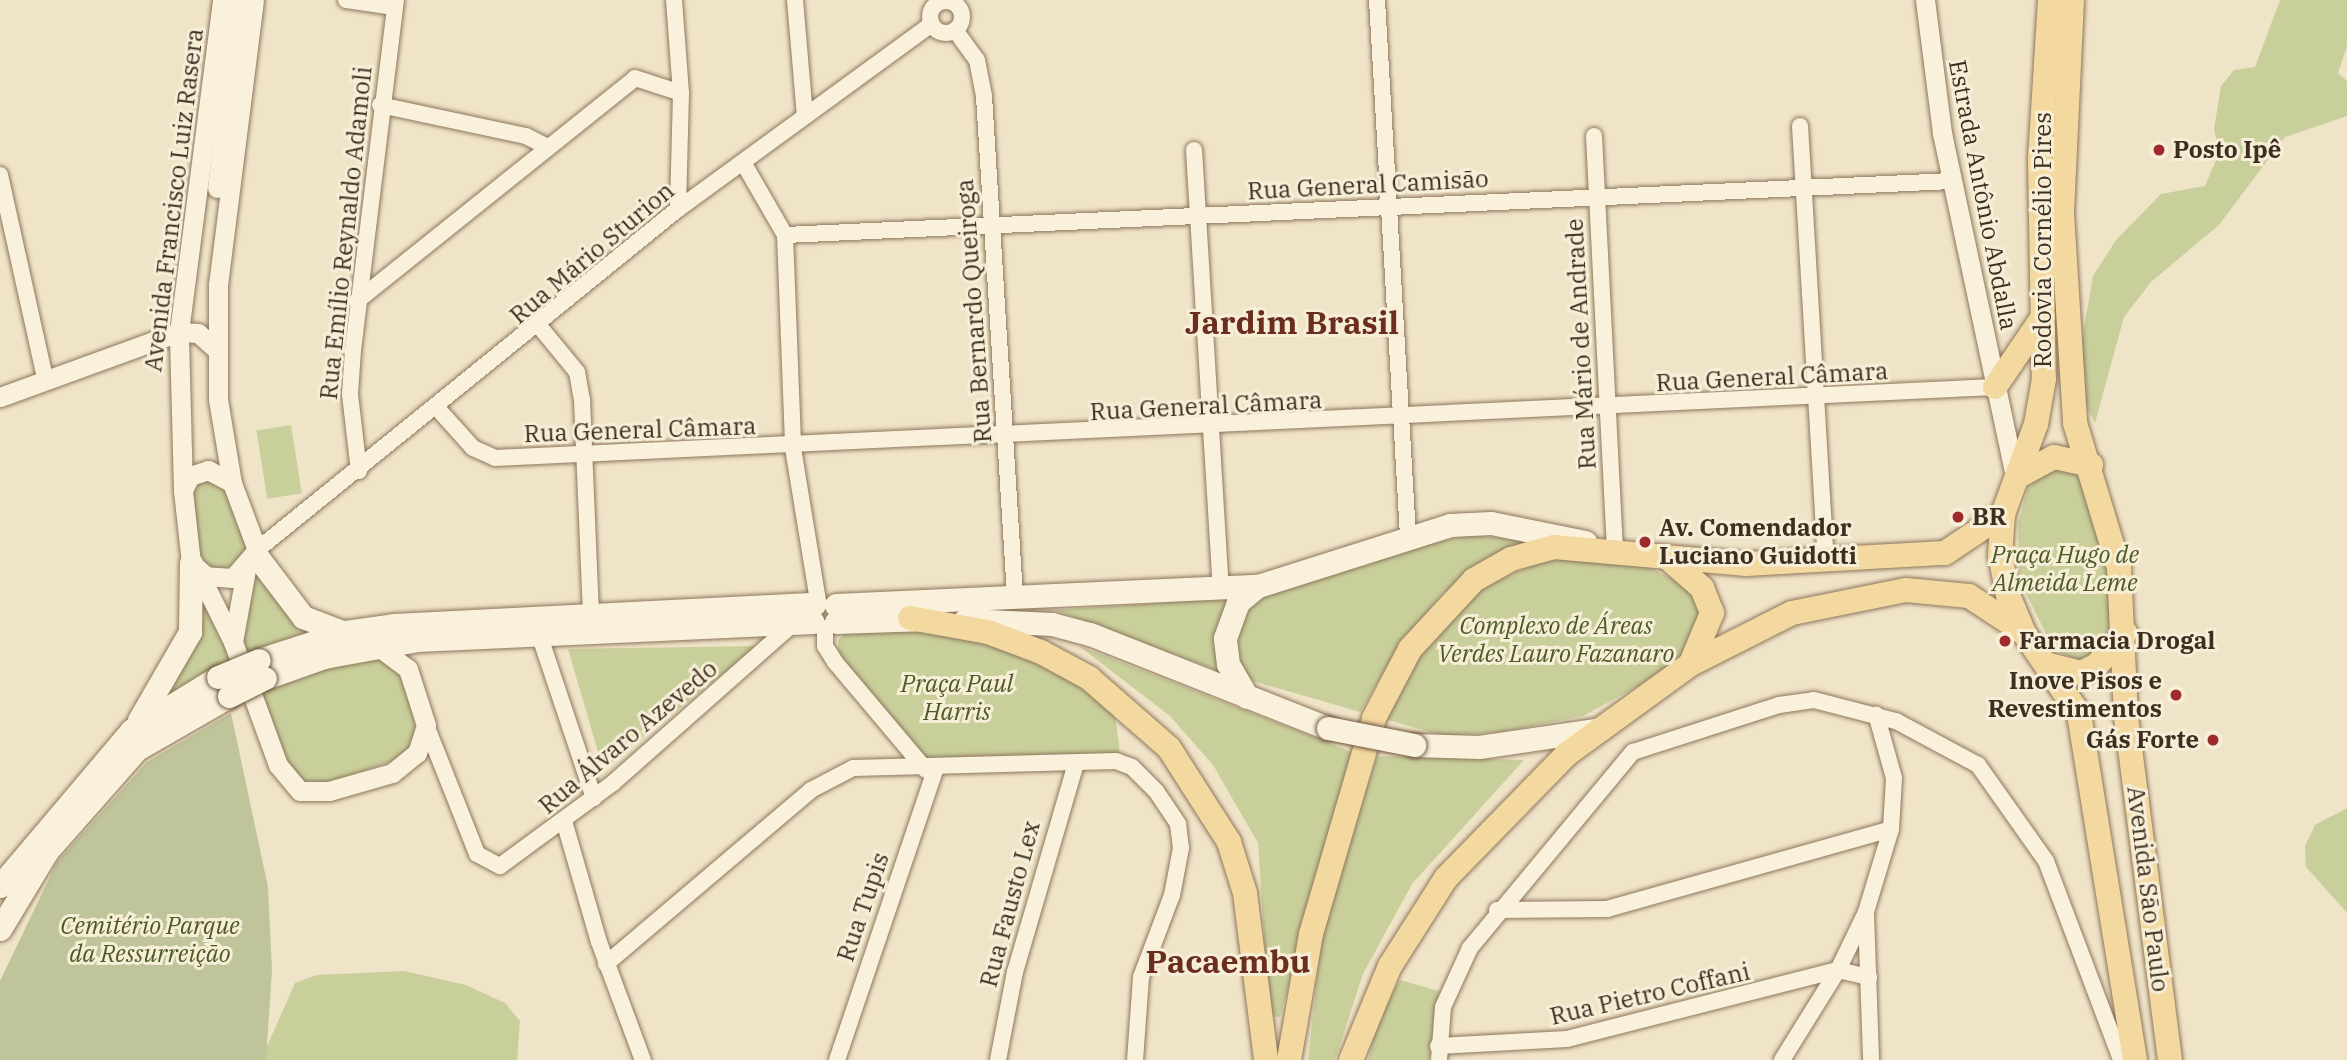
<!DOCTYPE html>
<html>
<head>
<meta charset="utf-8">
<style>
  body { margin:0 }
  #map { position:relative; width:2347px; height:1060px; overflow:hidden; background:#f0e4c8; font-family:"IBM Plex Serif",serif }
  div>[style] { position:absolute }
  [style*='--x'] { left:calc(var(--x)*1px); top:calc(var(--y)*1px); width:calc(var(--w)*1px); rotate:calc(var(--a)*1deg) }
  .green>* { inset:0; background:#c9cf9b; transform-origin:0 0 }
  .cemetery>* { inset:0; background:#bfc49a }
  .roads { filter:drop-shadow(0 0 2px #8d765c) drop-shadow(0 0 2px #8d765c) }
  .minor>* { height:16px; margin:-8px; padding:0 8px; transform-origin:8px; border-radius:8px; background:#faf1dc }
  .minor>.ring { margin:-8px; padding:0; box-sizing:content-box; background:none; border:16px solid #faf1dc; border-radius:50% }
  .tertiary>* { height:19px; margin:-9.5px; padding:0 9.5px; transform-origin:9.5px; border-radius:9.5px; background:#faf1dc }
  .secondary>* { height:23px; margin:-11.5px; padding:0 11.5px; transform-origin:11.5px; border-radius:11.5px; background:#faf1dc }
  .primary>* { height:24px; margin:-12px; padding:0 12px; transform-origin:12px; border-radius:12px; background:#f3d9a0 }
  .bridges { filter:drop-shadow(0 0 2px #6f573f) drop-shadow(0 0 2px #6f573f) }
  .secondary-bridge>* { height:23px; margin:-11.5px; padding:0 11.5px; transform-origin:11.5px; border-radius:11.5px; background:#faf1dc }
  .dots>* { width:19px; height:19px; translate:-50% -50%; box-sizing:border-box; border:4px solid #f7eed8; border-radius:50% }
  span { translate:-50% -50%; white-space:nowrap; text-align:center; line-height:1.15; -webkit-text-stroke:6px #f7eed8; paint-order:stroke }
  .poi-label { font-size:24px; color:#3d2e20; font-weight:700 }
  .left { translate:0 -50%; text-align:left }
  .right { translate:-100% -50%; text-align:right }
  .street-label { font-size:24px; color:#3d2e20 }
  .park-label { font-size:24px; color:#4d5a26; font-style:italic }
  .district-label { font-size:32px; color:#6b2e1e; font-weight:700 }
</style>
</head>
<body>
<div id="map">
  <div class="green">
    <div style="clip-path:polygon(2280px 0,2347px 0,2347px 46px,2338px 73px,2347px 81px,2347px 116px,2285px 137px,2219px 225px,2151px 282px,2124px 317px,2095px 423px,2085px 404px,2078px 363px,2093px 276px,2116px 240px,2161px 194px,2205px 186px,2219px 153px,2214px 129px,2221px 86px,2234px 70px,2255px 67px)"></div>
    <div style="left:291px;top:425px;width:69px;height:35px;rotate:81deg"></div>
    <div style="clip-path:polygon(2048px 467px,2079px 468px,2104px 524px,2112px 639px,2081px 661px,2054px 650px,2019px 579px,2018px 523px,2028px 488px)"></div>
    <div style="clip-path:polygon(204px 476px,227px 491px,249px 555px,218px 573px,198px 562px,189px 494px)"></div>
    <div style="clip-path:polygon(1472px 535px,1534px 541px,1444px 592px,1402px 641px,1360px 712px,1249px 680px,1238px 669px,1234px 627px,1261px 597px,1394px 550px)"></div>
    <div style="clip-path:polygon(1555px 555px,1642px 564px,1683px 584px,1703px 614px,1679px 664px,1583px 716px,1501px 732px,1443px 736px,1382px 718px,1422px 645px,1485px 586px)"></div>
    <div style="clip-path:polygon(258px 568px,320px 634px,245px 659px,239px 638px)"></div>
    <div style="clip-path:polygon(198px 586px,234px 664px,157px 705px)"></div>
    <div style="clip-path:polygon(1234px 598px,1225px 673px,1054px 610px)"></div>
    <div style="clip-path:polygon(914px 624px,985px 638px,1058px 667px,1114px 706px,1120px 754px,931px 763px,839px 659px,838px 640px,852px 626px)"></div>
    <div style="clip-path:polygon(758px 646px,603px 769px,568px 649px)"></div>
    <div style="clip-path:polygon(1079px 646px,1352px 752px,1280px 1017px,1271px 1016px,1269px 1008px,1258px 843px,1213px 765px,1170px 716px)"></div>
    <div style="clip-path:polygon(375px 652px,401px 673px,414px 715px,415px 737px,406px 756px,320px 786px,305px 782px,287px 769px,257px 689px)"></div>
    <div style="clip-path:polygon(1377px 756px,1524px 760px,1412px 884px,1363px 974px,1335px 1060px,1308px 1060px,1322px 932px)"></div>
    <div style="clip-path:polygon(2347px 808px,2347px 913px,2306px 867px,2305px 846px,2315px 825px)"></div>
    <div style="clip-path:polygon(404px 971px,466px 985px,505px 1003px,520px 1021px,517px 1060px,261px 1060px,295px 983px,317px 975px)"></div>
    <div style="clip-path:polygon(1400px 980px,1439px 991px,1429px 1060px,1368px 1060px,1378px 1018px)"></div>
  </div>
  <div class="cemetery">
    <div style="clip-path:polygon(231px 713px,268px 887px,272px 970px,266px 1060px,0 1060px,0 981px,57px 862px,147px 762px)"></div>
  </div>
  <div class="roads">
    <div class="minor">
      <div style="--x:346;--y:0;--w:49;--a:8.3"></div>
      <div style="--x:674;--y:0;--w:93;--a:85.7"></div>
      <div style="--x:681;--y:93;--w:116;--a:91.5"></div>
      <div style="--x:795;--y:0;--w:116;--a:85.1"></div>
      <div style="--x:1377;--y:0;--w:537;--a:86.69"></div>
      <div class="ring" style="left:930px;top:1px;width:16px;height:16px"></div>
      <div style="--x:955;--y:30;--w:37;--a:54"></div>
      <div style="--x:977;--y:60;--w:37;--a:79"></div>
      <div style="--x:984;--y:96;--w:501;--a:86.45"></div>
      <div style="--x:380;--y:105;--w:149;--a:12"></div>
      <div style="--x:526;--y:136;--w:25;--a:27"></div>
      <div style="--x:1800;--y:126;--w:436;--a:86.6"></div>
      <div style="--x:1594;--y:136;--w:414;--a:87.1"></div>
      <div style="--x:1194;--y:150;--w:440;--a:86.5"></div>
      <div style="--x:744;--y:164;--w:82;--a:60"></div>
      <div style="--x:785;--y:235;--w:213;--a:87.8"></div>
      <div style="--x:793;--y:448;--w:155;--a:80.7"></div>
      <div style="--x:0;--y:175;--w:208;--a:77.5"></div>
      <div style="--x:785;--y:235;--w:1169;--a:-2.65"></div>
      <div style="--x:357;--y:301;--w:356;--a:-38.7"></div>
      <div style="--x:635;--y:78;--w:48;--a:18.1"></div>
      <div style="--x:540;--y:327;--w:58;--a:50.6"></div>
      <div style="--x:577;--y:372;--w:28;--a:80"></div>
      <div style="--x:582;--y:400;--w:214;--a:87.6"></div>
      <div style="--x:438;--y:409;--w:52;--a:48.1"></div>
      <div style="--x:473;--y:448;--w:24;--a:24"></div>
      <div style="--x:495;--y:458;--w:1502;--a:-2.71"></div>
      <div style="--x:359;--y:471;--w:78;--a:-96.7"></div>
      <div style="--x:350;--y:394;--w:44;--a:-86.1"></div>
      <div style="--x:353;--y:350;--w:353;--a:-83"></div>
      <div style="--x:257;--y:550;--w:542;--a:-39.01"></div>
      <div style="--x:678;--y:209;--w:314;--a:-36.1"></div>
      <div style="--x:825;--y:628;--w:18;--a:90"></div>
      <div style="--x:825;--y:646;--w:19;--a:58"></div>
      <div style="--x:835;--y:662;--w:141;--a:49.9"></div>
      <div style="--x:539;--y:634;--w:173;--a:71.5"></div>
      <div style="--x:426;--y:725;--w:139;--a:68.4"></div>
      <div style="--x:477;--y:854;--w:26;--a:28"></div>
      <div style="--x:500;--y:866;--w:140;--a:-36.3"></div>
      <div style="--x:613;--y:783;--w:240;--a:-41.5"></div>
      <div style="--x:564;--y:821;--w:126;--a:73.9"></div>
      <div style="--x:599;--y:942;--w:126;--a:69.6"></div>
      <div style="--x:1497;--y:910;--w:110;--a:-0.5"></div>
      <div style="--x:1607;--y:909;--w:295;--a:-15.7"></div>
      <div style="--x:1866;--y:914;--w:146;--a:88"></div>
      <div style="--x:606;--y:964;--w:269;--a:-40.3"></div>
      <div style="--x:811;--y:790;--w:47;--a:-27.6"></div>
      <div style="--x:853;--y:768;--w:263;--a:-1.5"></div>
      <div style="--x:1116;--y:761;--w:17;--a:21"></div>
      <div style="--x:1132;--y:767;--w:34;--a:45"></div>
      <div style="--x:1156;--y:791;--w:40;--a:56"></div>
      <div style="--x:1178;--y:824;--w:24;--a:83"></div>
      <div style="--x:1181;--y:848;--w:48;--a:100.8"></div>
      <div style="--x:1172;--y:895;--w:88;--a:110.7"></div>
      <div style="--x:1141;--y:977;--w:83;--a:94.1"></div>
      <div style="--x:1438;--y:1046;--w:129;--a:-3.1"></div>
      <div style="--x:1567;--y:1039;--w:280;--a:-14.3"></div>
      <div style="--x:1838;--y:970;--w:32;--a:13"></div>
      <div style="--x:837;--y:1060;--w:306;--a:-71.3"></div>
      <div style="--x:998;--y:1060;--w:90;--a:-79.1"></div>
      <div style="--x:1015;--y:972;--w:218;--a:-73.7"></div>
      <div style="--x:1439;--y:1060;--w:53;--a:-85.7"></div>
      <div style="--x:1443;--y:1007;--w:65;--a:-65.4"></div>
      <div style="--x:1470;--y:948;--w:255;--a:-50.3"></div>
      <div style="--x:1633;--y:752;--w:153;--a:-17.8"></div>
      <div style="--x:1779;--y:705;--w:35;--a:-8"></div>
      <div style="--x:1814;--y:700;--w:85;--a:14.4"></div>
      <div style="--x:1896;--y:721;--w:93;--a:28.2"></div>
      <div style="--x:1978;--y:765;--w:118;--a:54.7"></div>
      <div style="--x:2046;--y:861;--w:213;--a:69.3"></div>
      <div style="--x:1782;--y:1060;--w:106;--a:-58.1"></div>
      <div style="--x:1838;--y:970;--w:64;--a:-64.2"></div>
      <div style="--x:1866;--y:912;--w:87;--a:-73.2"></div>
      <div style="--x:1891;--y:829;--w:51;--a:-86.6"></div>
      <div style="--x:1894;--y:778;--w:66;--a:-105.7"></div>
    </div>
    <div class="tertiary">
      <div style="--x:1925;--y:0;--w:134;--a:82.7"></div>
      <div style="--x:1942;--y:133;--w:356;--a:78"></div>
      <div style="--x:217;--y:188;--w:189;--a:-83.3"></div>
      <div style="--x:0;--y:397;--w:190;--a:-20"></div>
      <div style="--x:179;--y:332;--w:19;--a:3"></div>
      <div style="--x:198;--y:333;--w:25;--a:42"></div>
      <div style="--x:208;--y:470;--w:27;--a:28"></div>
      <div style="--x:232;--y:483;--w:72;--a:69.5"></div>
      <div style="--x:257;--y:550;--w:37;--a:131"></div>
      <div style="--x:233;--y:578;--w:27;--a:-176"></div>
      <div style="--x:206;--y:576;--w:20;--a:-139"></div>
      <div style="--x:191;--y:563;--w:73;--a:-96.3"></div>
      <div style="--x:183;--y:490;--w:16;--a:-63"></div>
      <div style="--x:190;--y:476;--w:19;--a:-18"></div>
      <div style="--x:232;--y:483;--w:85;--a:-99.5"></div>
      <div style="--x:218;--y:399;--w:114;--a:-90"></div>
      <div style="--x:218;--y:285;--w:287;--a:-82.8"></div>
      <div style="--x:183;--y:490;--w:158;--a:-91.5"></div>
      <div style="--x:179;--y:332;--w:335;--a:-82.6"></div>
      <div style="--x:197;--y:569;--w:81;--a:63.7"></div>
      <div style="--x:233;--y:642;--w:131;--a:69.9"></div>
      <div style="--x:278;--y:765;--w:34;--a:50"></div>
      <div style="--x:300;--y:791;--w:29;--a:0"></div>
      <div style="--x:329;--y:791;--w:66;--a:-15.9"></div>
      <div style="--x:392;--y:773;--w:32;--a:-39"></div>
      <div style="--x:417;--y:753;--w:29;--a:-72"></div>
      <div style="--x:426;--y:725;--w:59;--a:-107.8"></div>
      <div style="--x:408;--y:669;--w:40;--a:-143"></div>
      <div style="--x:233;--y:642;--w:73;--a:-79.8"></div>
    </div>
    <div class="secondary">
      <div style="--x:256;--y:555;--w:78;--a:52.8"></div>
      <div style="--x:303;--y:617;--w:42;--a:21"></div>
      <div style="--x:836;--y:605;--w:422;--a:-2.6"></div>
      <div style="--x:1258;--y:586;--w:201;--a:-17.6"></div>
      <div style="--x:1450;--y:525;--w:41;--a:-2.8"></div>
      <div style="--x:1491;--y:523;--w:96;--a:11.4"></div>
      <div style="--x:965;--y:620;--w:87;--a:2.6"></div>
      <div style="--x:1052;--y:624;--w:39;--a:15"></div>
      <div style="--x:1090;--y:634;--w:256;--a:21.6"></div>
      <div style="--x:836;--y:622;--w:91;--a:-1.9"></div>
      <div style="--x:259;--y:660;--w:90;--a:-18"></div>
      <div style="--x:345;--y:632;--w:49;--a:-8.1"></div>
      <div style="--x:394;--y:625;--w:421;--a:-2.9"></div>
      <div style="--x:265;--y:678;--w:63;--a:-19.6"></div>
      <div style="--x:324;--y:657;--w:95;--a:-10.4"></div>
      <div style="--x:417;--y:640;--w:396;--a:-2.6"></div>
      <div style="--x:1247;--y:697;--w:38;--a:-120"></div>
      <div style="--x:1228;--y:664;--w:26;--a:-97"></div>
      <div style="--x:1225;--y:638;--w:38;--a:-70"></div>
      <div style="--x:1238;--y:602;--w:26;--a:-39"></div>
      <div style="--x:139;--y:720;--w:102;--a:-59.9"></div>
      <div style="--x:190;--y:632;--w:69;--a:-89.2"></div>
      <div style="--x:1414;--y:745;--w:65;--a:1.8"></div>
      <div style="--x:1479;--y:747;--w:123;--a:-8.4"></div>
      <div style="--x:0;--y:886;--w:204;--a:-49.8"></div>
      <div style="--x:132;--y:730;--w:101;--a:-31.6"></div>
      <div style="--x:0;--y:929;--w:91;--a:-58.9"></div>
      <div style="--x:47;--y:851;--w:136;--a:-48.6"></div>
      <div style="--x:137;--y:749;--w:106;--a:-29.9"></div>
    </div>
    <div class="primary">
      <div style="--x:2050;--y:0;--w:159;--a:93.6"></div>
      <div style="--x:2040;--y:159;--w:220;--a:89"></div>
      <div style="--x:2044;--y:379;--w:46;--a:100.1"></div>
      <div style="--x:2036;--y:424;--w:96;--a:110.1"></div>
      <div style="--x:2003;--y:514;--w:41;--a:94.2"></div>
      <div style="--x:2000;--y:555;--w:41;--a:78.7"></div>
      <div style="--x:2008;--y:595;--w:41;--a:67.2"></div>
      <div style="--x:2024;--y:633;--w:98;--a:55.8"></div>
      <div style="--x:2079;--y:714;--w:351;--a:80.8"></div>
      <div style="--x:2072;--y:0;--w:214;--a:92.7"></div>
      <div style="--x:2062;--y:214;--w:209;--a:86.4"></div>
      <div style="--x:2075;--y:423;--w:152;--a:73.1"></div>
      <div style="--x:2119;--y:568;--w:149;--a:87.3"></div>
      <div style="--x:2126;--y:717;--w:346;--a:82.7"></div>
      <div style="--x:1995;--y:387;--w:85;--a:-55.6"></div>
      <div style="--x:2017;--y:477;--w:42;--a:-28.4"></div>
      <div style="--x:2054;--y:457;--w:38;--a:12"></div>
      <div style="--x:1670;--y:560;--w:43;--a:41.2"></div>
      <div style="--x:1702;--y:588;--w:27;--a:68"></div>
      <div style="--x:1712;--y:613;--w:54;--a:112.8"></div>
      <div style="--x:910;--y:618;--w:79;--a:10.2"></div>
      <div style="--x:988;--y:632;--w:57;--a:20.7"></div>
      <div style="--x:1041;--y:652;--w:55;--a:28.4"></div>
      <div style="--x:1089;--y:678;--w:106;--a:41.2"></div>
      <div style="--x:1169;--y:748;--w:112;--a:57.4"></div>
      <div style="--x:1229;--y:842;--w:53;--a:72.6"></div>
      <div style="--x:1245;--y:893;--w:168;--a:82.8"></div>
      <div style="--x:2049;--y:665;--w:33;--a:14"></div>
      <div style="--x:2081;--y:673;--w:18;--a:-27"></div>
      <div style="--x:2097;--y:665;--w:43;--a:-48.8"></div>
      <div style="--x:1289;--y:1060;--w:128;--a:-80.1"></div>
      <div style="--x:1311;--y:934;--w:225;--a:-73.7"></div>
      <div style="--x:1374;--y:718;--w:78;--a:-62.4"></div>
      <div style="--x:1410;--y:649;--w:94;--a:-47.2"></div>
      <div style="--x:1474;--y:580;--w:43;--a:-29.6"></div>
      <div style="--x:1511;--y:559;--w:45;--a:-15.6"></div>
      <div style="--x:1554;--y:547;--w:193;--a:5.1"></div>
      <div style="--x:1746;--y:564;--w:199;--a:-3.2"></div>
      <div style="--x:1945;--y:553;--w:70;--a:-33.9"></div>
      <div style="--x:1351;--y:1060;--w:102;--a:-67.5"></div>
      <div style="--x:1390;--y:966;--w:104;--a:-57.5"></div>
      <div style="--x:1446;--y:878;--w:173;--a:-45.7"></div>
      <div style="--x:1567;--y:754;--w:153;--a:-36"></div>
      <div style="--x:1691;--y:664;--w:113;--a:-26.8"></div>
      <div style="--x:1792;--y:613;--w:116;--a:-11.4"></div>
      <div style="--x:1906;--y:590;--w:63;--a:5.4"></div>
      <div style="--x:1969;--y:596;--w:62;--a:33.2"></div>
    </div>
  </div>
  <div class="bridges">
    <div class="secondary-bridge">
      <div style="--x:218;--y:677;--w:44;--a:-22.5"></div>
      <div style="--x:229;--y:696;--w:40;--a:-26.6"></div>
      <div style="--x:1328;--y:728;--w:88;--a:11.2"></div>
    </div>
  </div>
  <div class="dots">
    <div style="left:2159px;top:150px;background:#9e2a2b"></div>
    <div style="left:1958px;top:517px;background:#9e2a2b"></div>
    <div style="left:1645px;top:542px;background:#9e2a2b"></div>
    <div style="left:2005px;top:641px;background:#9e2a2b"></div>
    <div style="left:2176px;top:695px;background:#9e2a2b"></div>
    <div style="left:2213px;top:740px;background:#9e2a2b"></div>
  </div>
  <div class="poi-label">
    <span class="left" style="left:2173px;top:150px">Posto Ipê</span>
    <span class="left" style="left:1972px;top:517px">BR</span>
    <span class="left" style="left:1659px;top:542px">Av. Comendador<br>Luciano Guidotti</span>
    <span class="left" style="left:2019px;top:641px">Farmacia Drogal</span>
    <span class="right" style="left:2162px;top:695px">Inove Pisos e<br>Revestimentos</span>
    <span class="right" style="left:2199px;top:740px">Gás Forte</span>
  </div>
  <div class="street-label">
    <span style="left:1368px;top:185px;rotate:-3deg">Rua General Camisão</span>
    <span style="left:1983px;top:195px;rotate:79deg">Estrada Antônio Abdalla</span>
    <span style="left:174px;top:200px;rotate:-83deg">Avenida Francisco Luiz Rasera</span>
    <span style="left:346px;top:233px;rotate:-84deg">Rua Emílio Reynaldo Adamoli</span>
    <span style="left:2043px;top:240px;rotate:-90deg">Rodovia Cornélio Pires</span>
    <span style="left:592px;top:253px;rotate:-40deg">Rua Mário Sturion</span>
    <span style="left:974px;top:311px;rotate:-94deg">Rua Bernardo Queiroga</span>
    <span style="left:1581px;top:344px;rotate:-93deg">Rua Mário de Andrade</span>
    <span style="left:1772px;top:377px;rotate:-3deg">Rua General Câmara</span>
    <span style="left:1206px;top:406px;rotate:-3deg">Rua General Câmara</span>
    <span style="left:640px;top:430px;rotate:-2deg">Rua General Câmara</span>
    <span style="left:628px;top:737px;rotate:-40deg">Rua Álvaro Azevedo</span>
    <span style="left:2148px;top:889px;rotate:83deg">Avenida São Paulo</span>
    <span style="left:1010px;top:904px;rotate:-75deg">Rua Fausto Lex</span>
    <span style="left:863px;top:907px;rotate:-71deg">Rua Tupis</span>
    <span style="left:1650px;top:994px;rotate:-13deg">Rua Pietro Coffani</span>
  </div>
  <div class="park-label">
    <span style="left:2065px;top:569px">Praça Hugo de<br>Almeida Leme</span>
    <span style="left:1556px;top:640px">Complexo de Áreas<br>Verdes Lauro Fazanaro</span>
    <span style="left:957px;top:698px">Praça Paul<br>Harris</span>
    <span style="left:150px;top:940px">Cemitério Parque<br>da Ressurreição</span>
  </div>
  <div class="district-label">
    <span style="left:1292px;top:322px">Jardim Brasil</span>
    <span style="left:1228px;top:961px">Pacaembu</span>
  </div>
</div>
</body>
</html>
